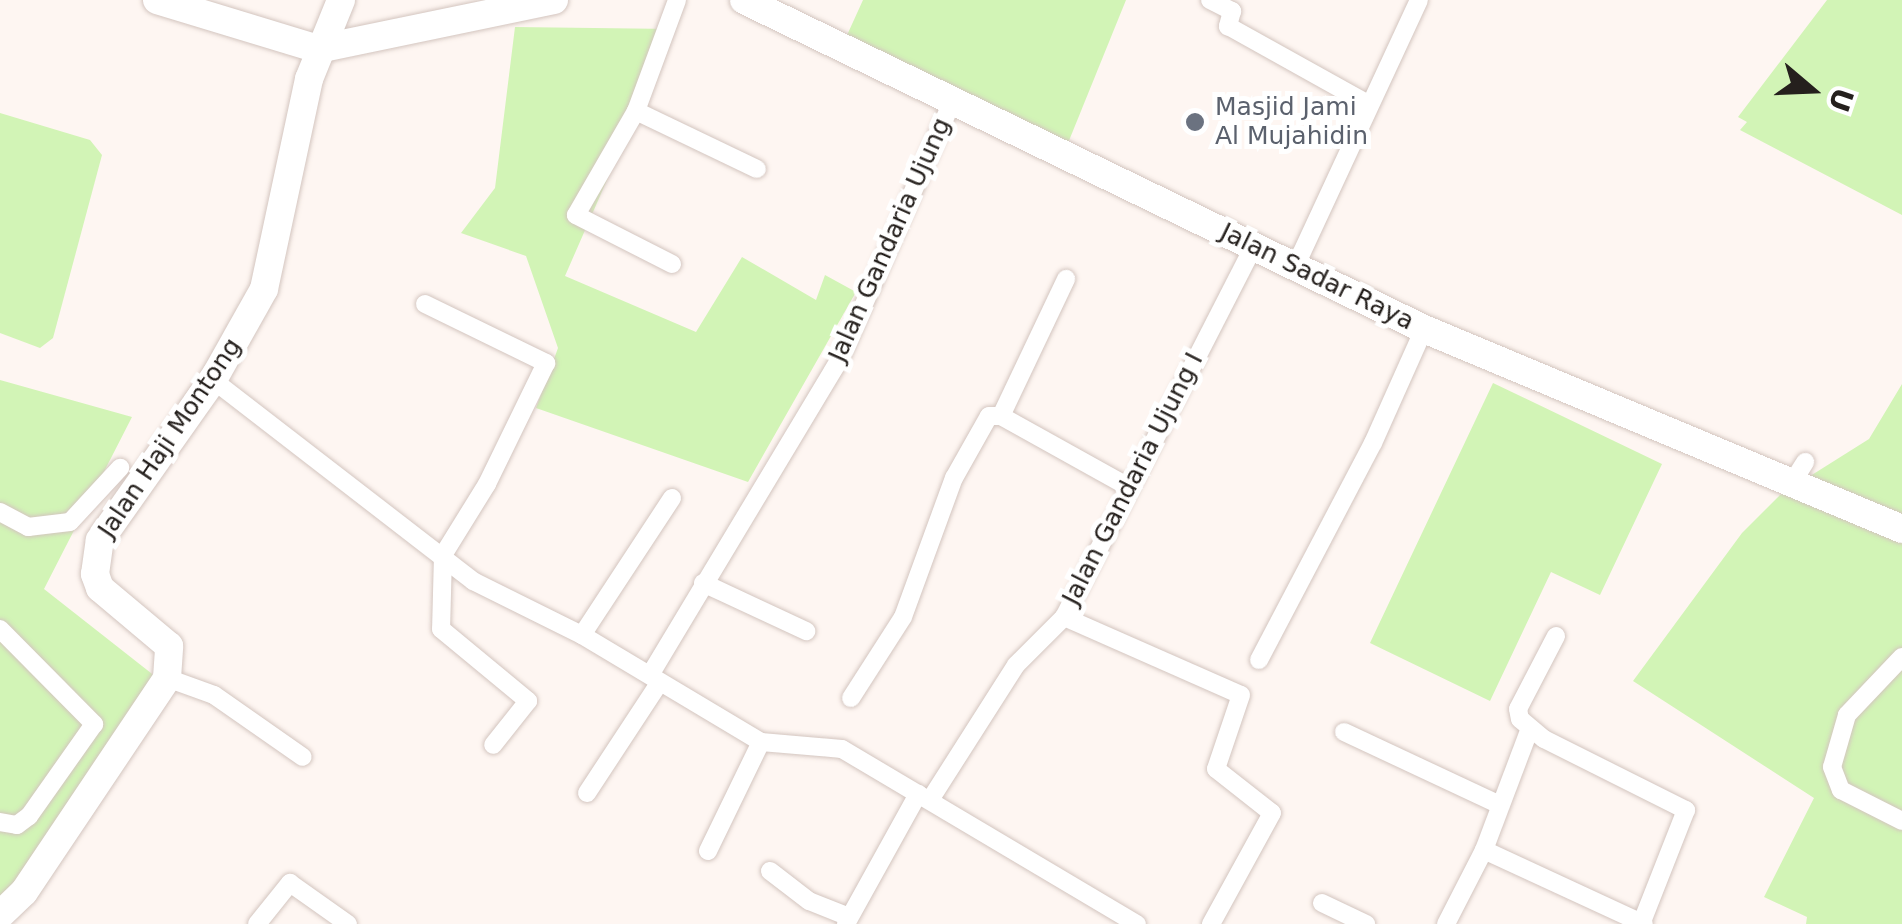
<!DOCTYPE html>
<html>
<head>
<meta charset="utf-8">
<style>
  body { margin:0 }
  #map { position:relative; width:1902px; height:924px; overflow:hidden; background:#fef6f2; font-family:"DejaVu Sans",sans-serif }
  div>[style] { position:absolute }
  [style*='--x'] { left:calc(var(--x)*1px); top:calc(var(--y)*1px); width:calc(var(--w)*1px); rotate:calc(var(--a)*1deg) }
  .green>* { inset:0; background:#d2f4b6 }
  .roads { filter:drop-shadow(0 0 2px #d3c5bf) drop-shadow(0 0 2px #d3c5bf) }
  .street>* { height:18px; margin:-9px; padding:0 9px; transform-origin:9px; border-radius:9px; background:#fff }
  .secondary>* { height:28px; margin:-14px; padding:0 14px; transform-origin:14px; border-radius:14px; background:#fff }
  .dots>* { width:28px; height:28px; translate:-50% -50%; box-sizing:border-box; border:5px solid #fff; border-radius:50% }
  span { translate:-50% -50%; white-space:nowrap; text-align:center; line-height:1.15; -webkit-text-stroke:10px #fff; paint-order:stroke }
  .worship-label { font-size:25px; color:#5b616d }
  .left { translate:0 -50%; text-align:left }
  .street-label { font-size:25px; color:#25201d }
  .north { position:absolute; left:1762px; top:40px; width:100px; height:100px; -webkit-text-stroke:8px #fff; paint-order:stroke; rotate:109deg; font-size:28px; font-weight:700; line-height:40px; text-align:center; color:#25201d }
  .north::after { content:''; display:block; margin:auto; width:35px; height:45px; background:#25201d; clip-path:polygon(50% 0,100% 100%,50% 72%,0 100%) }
</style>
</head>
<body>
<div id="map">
  <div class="green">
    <div style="clip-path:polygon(863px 0,1126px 0,1066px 148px,843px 44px)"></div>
    <div style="clip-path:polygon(1827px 0,1902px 0,1902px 215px,1740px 130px,1747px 122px,1738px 117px)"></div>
    <div style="clip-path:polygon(515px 27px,673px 29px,565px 276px,696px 332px,742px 257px,816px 300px,825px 275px,856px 292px,748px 482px,536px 408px,558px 348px,526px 256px,461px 233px,495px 188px)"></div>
    <div style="clip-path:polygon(0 113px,90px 140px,102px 155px,53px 338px,40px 348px,0 333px)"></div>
    <div style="clip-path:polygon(0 380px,132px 417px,44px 589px,156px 677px,13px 897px,0 899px)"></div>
    <div style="clip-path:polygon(1493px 383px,1662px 464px,1600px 595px,1551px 572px,1490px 701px,1370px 643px)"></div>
    <div style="clip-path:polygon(1902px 384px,1902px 924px,1806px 924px,1807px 917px,1764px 897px,1814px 798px,1633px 681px,1742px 533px,1780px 495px,1869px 439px)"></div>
  </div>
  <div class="roads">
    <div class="street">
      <div style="--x:1210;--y:0;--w:25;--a:27"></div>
      <div style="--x:1232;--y:11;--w:16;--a:105"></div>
      <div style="--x:1228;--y:26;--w:160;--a:29.1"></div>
      <div style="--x:636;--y:111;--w:134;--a:25.6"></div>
      <div style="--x:672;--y:264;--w:108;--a:-153"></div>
      <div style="--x:576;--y:215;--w:120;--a:-60"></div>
      <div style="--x:636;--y:111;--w:118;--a:-69.7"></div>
      <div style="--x:1296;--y:265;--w:292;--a:-65.1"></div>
      <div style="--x:425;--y:304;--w:135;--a:26"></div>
      <div style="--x:546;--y:363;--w:135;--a:116"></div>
      <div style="--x:487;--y:484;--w:84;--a:121.8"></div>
      <div style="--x:443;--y:555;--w:74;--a:91.5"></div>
      <div style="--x:441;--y:629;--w:113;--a:39.6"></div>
      <div style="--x:528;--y:701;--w:56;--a:128.5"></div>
      <div style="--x:213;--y:380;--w:329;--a:37.7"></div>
      <div style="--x:473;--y:581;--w:122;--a:26.4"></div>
      <div style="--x:1001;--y:416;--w:152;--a:-64.6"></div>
      <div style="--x:1792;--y:483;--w:25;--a:-58"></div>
      <div style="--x:672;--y:498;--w:164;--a:123.3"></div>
      <div style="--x:582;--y:635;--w:209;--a:30.9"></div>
      <div style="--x:761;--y:742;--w:81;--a:4.9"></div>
      <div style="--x:842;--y:749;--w:343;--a:30.7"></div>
      <div style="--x:0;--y:512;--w:32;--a:28"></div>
      <div style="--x:28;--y:527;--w:42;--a:-6.8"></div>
      <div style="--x:70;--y:522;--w:74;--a:-47.2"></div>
      <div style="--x:703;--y:583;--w:114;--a:25"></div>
      <div style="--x:1064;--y:617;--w:193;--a:23.8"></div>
      <div style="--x:1241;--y:695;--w:78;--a:108.7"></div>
      <div style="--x:1216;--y:769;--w:71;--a:38.2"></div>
      <div style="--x:1272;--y:813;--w:127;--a:118.8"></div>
      <div style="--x:0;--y:629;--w:134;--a:45.3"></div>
      <div style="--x:94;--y:724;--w:113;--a:125.2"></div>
      <div style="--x:29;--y:816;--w:15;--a:143"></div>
      <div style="--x:17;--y:825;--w:17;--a:-170"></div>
      <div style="--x:1556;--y:636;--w:82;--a:117.5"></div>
      <div style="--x:1518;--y:709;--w:10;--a:79"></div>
      <div style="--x:1520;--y:719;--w:31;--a:40"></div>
      <div style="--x:1544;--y:739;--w:159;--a:26.6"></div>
      <div style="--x:1686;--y:810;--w:123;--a:111.5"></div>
      <div style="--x:1902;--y:657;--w:80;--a:133.5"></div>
      <div style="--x:1847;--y:715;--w:54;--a:106.1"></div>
      <div style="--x:1832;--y:767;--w:25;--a:69"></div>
      <div style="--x:1841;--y:790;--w:68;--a:26.9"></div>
      <div style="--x:1259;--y:660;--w:245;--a:-62.3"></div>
      <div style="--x:1373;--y:443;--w:125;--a:-65.9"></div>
      <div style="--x:650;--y:675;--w:371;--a:-59"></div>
      <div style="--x:841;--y:357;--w:278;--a:-66.5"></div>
      <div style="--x:167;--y:678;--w:50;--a:19.9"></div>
      <div style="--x:214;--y:695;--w:108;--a:34.9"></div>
      <div style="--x:851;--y:698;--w:96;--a:-57.3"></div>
      <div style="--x:903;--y:617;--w:148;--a:-69.9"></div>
      <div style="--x:954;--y:478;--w:71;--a:-60.6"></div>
      <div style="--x:989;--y:416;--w:12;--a:0"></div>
      <div style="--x:1001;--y:416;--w:144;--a:29.1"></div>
      <div style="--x:1344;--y:732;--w:170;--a:25.1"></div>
      <div style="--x:587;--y:793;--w:129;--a:-56.7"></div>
      <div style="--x:930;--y:800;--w:160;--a:-57.5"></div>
      <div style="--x:1016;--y:665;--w:68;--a:-45"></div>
      <div style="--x:1064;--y:617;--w:418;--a:-62.9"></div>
      <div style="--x:1484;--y:850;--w:176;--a:24.8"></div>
      <div style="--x:708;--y:851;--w:121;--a:-64.1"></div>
      <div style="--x:770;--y:871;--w:49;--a:37.6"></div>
      <div style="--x:809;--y:901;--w:43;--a:21.8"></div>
      <div style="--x:1322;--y:903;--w:49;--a:25.5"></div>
      <div style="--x:257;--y:924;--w:53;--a:-51.2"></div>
      <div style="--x:290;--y:883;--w:71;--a:35.3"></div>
      <div style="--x:846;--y:924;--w:149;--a:-61"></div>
      <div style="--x:1446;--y:924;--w:83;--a:-62.8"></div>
      <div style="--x:1484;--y:850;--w:130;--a:-69.3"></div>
    </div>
    <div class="secondary">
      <div style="--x:157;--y:0;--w:168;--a:16.9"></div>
      <div style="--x:318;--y:49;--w:241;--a:-11.7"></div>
      <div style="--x:744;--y:0;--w:755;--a:25.82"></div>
      <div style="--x:1424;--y:329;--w:518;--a:22.7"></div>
      <div style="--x:0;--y:915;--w:33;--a:-44"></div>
      <div style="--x:24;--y:892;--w:257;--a:-56.2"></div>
      <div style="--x:167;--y:678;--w:32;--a:-86"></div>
      <div style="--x:169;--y:646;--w:90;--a:-140"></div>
      <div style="--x:100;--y:588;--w:15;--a:-110"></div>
      <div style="--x:95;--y:574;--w:34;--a:-82"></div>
      <div style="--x:100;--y:540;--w:196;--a:-54.8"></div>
      <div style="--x:213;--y:380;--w:104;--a:-60.7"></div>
      <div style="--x:264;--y:289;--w:215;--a:-77.9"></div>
      <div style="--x:309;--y:79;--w:85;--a:-67.9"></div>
    </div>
  </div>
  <div class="dots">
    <div style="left:1195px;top:122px;background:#6b7280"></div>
  </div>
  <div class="worship-label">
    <span class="left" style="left:1215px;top:122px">Masjid Jami<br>Al Mujahidin</span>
  </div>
  <div class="street-label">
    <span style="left:890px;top:240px;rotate:-66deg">Jalan Gandaria Ujung</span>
    <span style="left:1317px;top:277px;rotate:26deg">Jalan Sadar Raya</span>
    <span style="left:170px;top:438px;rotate:-56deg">Jalan Haji Montong</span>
    <span style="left:1133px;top:479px;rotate:-63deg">Jalan Gandaria Ujung I</span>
  </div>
  <div class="north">U</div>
</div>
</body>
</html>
